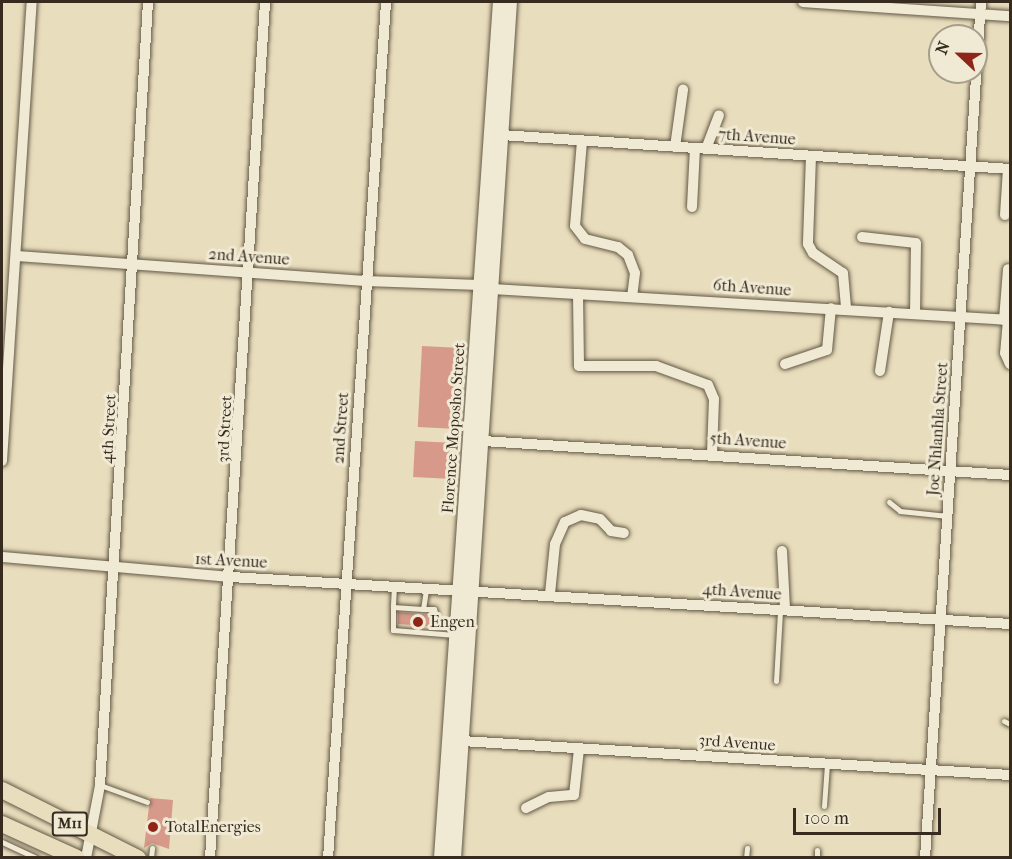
<!DOCTYPE html>
<html>
<head>
<meta charset="utf-8">
<style>
  body { margin:0 }
  #map { position:relative; width:1012px; height:859px; overflow:hidden; background:#e8ddbc; font-family:"IM FELL French Canon",serif }
  div>[style] { position:absolute }
  [style*='--x'] { left:calc(var(--x)*1px); top:calc(var(--y)*1px); width:calc(var(--w)*1px); rotate:calc(var(--a)*1deg) }
  .building>* { inset:0; background:#d7998a; transform-origin:0 0 }
  .roads { filter:drop-shadow(0 0 2px #635846) drop-shadow(0 0 2px #635846) }
  .service>* { height:5px; margin:-2.5px; padding:0 2.5px; transform-origin:2.5px; border-radius:2.5px; background:#f0e9d3 }
  .minor>* { height:10px; margin:-5px; padding:0 5px; transform-origin:5px; border-radius:5px; background:#f0e9d3 }
  .tertiary>* { height:14px; margin:-7px; padding:0 7px; transform-origin:7px; border-radius:7px; background:#f0e9d3 }
  .primary>* { height:16px; margin:-8px; padding:0 8px; transform-origin:8px; border-radius:8px; background:#e8ddbc }
  .dots>* { width:16px; height:16px; translate:-50% -50%; box-sizing:border-box; border:3px solid #f0e9d3; border-radius:50% }
  span { translate:-50% -50%; white-space:nowrap; text-align:center; line-height:1.15; -webkit-text-stroke:6px #f0e9d3; paint-order:stroke }
  .shield-label span { padding:2px 4px; background:#f0e9d3; border:2px solid; border-radius:4px; -webkit-text-stroke-width:0 }
  .shield-label { font-size:15px; color:#372b1f; font-weight:700 }
  .street-label { font-size:16px; color:#372b1f }
  .poi-label { font-size:16px; color:#372b1f }
  .left { translate:0 -50%; text-align:left }
  .frame { position:absolute; inset:0; border:3px solid #372b1f; pointer-events:none }
  .north { position:absolute; left:928px; top:24px; width:60px; height:60px; box-sizing:border-box; background:#f0e9d3; border:2px solid #a69d8b; border-radius:50%; rotate:292deg; font-size:16px; font-weight:700; line-height:24px; text-align:center; color:#372b1f }
  .north::after { content:''; display:block; margin:auto; width:21px; height:27px; background:#8f2418; clip-path:polygon(50% 0,100% 100%,50% 72%,0 100%) }
  .scale { position:absolute; left:793px; top:808px; width:148px; height:27px; box-sizing:border-box; border:3px solid #372b1f; border-top:0; padding-left:8px; font-size:18px; line-height:21px; white-space:nowrap; color:#372b1f; -webkit-text-stroke:4px #f0e9d3; paint-order:stroke }
</style>
</head>
<body>
<div id="map">
  <div class="building">
    <div style="left:422px;top:346px;width:35px;height:81px;rotate:3deg"></div>
    <div style="left:415px;top:441px;width:35px;height:36px;rotate:3deg"></div>
    <div style="clip-path:polygon(398px 612px,431px 615px,436px 620px,441px 615px,440px 627px,398px 624px)"></div>
    <div style="clip-path:polygon(150px 798px,173px 800px,169px 849px,152px 843px,144px 848px)"></div>
  </div>
  <div class="roads">
    <div class="service">
      <div style="--x:889;--y:502;--w:14;--a:39"></div>
      <div style="--x:900;--y:511;--w:48;--a:5.9"></div>
      <div style="--x:394;--y:586;--w:21;--a:93"></div>
      <div style="--x:393;--y:607;--w:30;--a:4"></div>
      <div style="--x:423;--y:609;--w:20;--a:-81"></div>
      <div style="--x:393;--y:607;--w:23;--a:90"></div>
      <div style="--x:393;--y:630;--w:62;--a:4.6"></div>
      <div style="--x:423;--y:609;--w:11;--a:0"></div>
      <div style="--x:434;--y:609;--w:6;--a:72"></div>
      <div style="--x:776;--y:681;--w:70;--a:-86.7"></div>
      <div style="--x:1004;--y:721;--w:7;--a:27"></div>
      <div style="--x:100;--y:785;--w:50;--a:19.9"></div>
      <div style="--x:824;--y:806;--w:42;--a:-85.9"></div>
      <div style="--x:2;--y:842;--w:38;--a:25"></div>
      <div style="--x:151;--y:858;--w:10;--a:-84"></div>
      <div style="--x:746;--y:858;--w:10;--a:-84"></div>
      <div style="--x:817;--y:858;--w:8;--a:-90"></div>
    </div>
    <div class="minor">
      <div style="--x:803;--y:2;--w:207;--a:3.9"></div>
      <div style="--x:501;--y:135;--w:510;--a:3.82"></div>
      <div style="--x:582;--y:141;--w:85;--a:94.7"></div>
      <div style="--x:575;--y:226;--w:16;--a:52"></div>
      <div style="--x:585;--y:239;--w:34;--a:14"></div>
      <div style="--x:618;--y:247;--w:13;--a:39"></div>
      <div style="--x:628;--y:255;--w:19;--a:69"></div>
      <div style="--x:635;--y:273;--w:23;--a:97"></div>
      <div style="--x:675;--y:147;--w:58;--a:-82"></div>
      <div style="--x:706;--y:149;--w:36;--a:-69"></div>
      <div style="--x:811;--y:156;--w:88;--a:92"></div>
      <div style="--x:808;--y:244;--w:10;--a:61"></div>
      <div style="--x:813;--y:253;--w:36;--a:34"></div>
      <div style="--x:843;--y:273;--w:36;--a:85"></div>
      <div style="--x:692;--y:207;--w:59;--a:-87.1"></div>
      <div style="--x:1005;--y:215;--w:46;--a:-86.3"></div>
      <div style="--x:862;--y:237;--w:54;--a:6.3"></div>
      <div style="--x:916;--y:243;--w:71;--a:90.8"></div>
      <div style="--x:17;--y:256;--w:349;--a:4.1"></div>
      <div style="--x:365;--y:281;--w:115;--a:2"></div>
      <div style="--x:492;--y:289;--w:519;--a:3.42"></div>
      <div style="--x:578;--y:294;--w:72;--a:89.2"></div>
      <div style="--x:579;--y:366;--w:77;--a:0"></div>
      <div style="--x:656;--y:366;--w:55;--a:20.1"></div>
      <div style="--x:708;--y:385;--w:15;--a:67"></div>
      <div style="--x:714;--y:399;--w:55;--a:92.1"></div>
      <div style="--x:1004;--y:320;--w:51;--a:-85.5"></div>
      <div style="--x:1008;--y:320;--w:33;--a:95"></div>
      <div style="--x:1005;--y:353;--w:12;--a:66"></div>
      <div style="--x:785;--y:364;--w:44;--a:-18.4"></div>
      <div style="--x:827;--y:350;--w:42;--a:-84.6"></div>
      <div style="--x:880;--y:371;--w:60;--a:-81.3"></div>
      <div style="--x:483;--y:441;--w:528;--a:3.69"></div>
      <div style="--x:2;--y:461;--w:460;--a:-86.3"></div>
      <div style="--x:782;--y:551;--w:58;--a:87"></div>
      <div style="--x:2;--y:557;--w:230;--a:5"></div>
      <div style="--x:231;--y:577;--w:780;--a:3.45"></div>
      <div style="--x:550;--y:594;--w:50;--a:-84.3"></div>
      <div style="--x:555;--y:544;--w:24;--a:-66"></div>
      <div style="--x:565;--y:522;--w:17;--a:-24"></div>
      <div style="--x:581;--y:515;--w:19;--a:12"></div>
      <div style="--x:600;--y:519;--w:16;--a:47"></div>
      <div style="--x:611;--y:531;--w:13;--a:9"></div>
      <div style="--x:462;--y:741;--w:549;--a:3.55"></div>
      <div style="--x:526;--y:808;--w:25;--a:-26"></div>
      <div style="--x:549;--y:797;--w:25;--a:-5"></div>
      <div style="--x:574;--y:795;--w:46;--a:-83.8"></div>
      <div style="--x:86;--y:858;--w:74;--a:-79.1"></div>
      <div style="--x:100;--y:785;--w:784;--a:-86.49"></div>
      <div style="--x:210;--y:858;--w:858;--a:-86.32"></div>
      <div style="--x:328;--y:858;--w:858;--a:-86.12"></div>
      <div style="--x:925;--y:858;--w:858;--a:-86.26"></div>
    </div>
    <div class="tertiary">
      <div style="--x:441;--y:858;--w:858;--a:-86.06"></div>
      <div style="--x:454;--y:858;--w:858;--a:-86.26"></div>
    </div>
    <div class="primary">
      <div style="--x:2;--y:790;--w:152;--a:26.6"></div>
      <div style="--x:2;--y:824;--w:82;--a:24.4"></div>
    </div>
  </div>
  <div class="dots">
    <div style="left:418px;top:622px;background:#8f2418"></div>
    <div style="left:153px;top:827px;background:#8f2418"></div>
  </div>
  <div class="shield-label">
    <span style="left:70px;top:824px">M11</span>
  </div>
  <div class="street-label">
    <span style="left:757px;top:137px;rotate:4deg">7th Avenue</span>
    <span style="left:249px;top:257px;rotate:4deg">2nd Avenue</span>
    <span style="left:752px;top:288px;rotate:4deg">6th Avenue</span>
    <span style="left:341px;top:428px;rotate:-86deg">2nd Street</span>
    <span style="left:454px;top:428px;rotate:-86deg">Florence Moposho Street</span>
    <span style="left:109px;top:429px;rotate:-87deg">4th Street</span>
    <span style="left:225px;top:429px;rotate:-87deg">3rd Street</span>
    <span style="left:938px;top:429px;rotate:-86deg">Joe Nhlanhla Street</span>
    <span style="left:748px;top:441px;rotate:4deg">5th Avenue</span>
    <span style="left:231px;top:561px;rotate:3deg">1st Avenue</span>
    <span style="left:742px;top:592px;rotate:4deg">4th Avenue</span>
    <span style="left:737px;top:743px;rotate:4deg">3rd Avenue</span>
  </div>
  <div class="poi-label">
    <span class="left" style="left:430px;top:622px">Engen</span>
    <span class="left" style="left:165px;top:827px">TotalEnergies</span>
  </div>
  <div class="frame"></div>
  <div class="north">N</div>
  <div class="scale">100 m</div>
</div>
</body>
</html>
